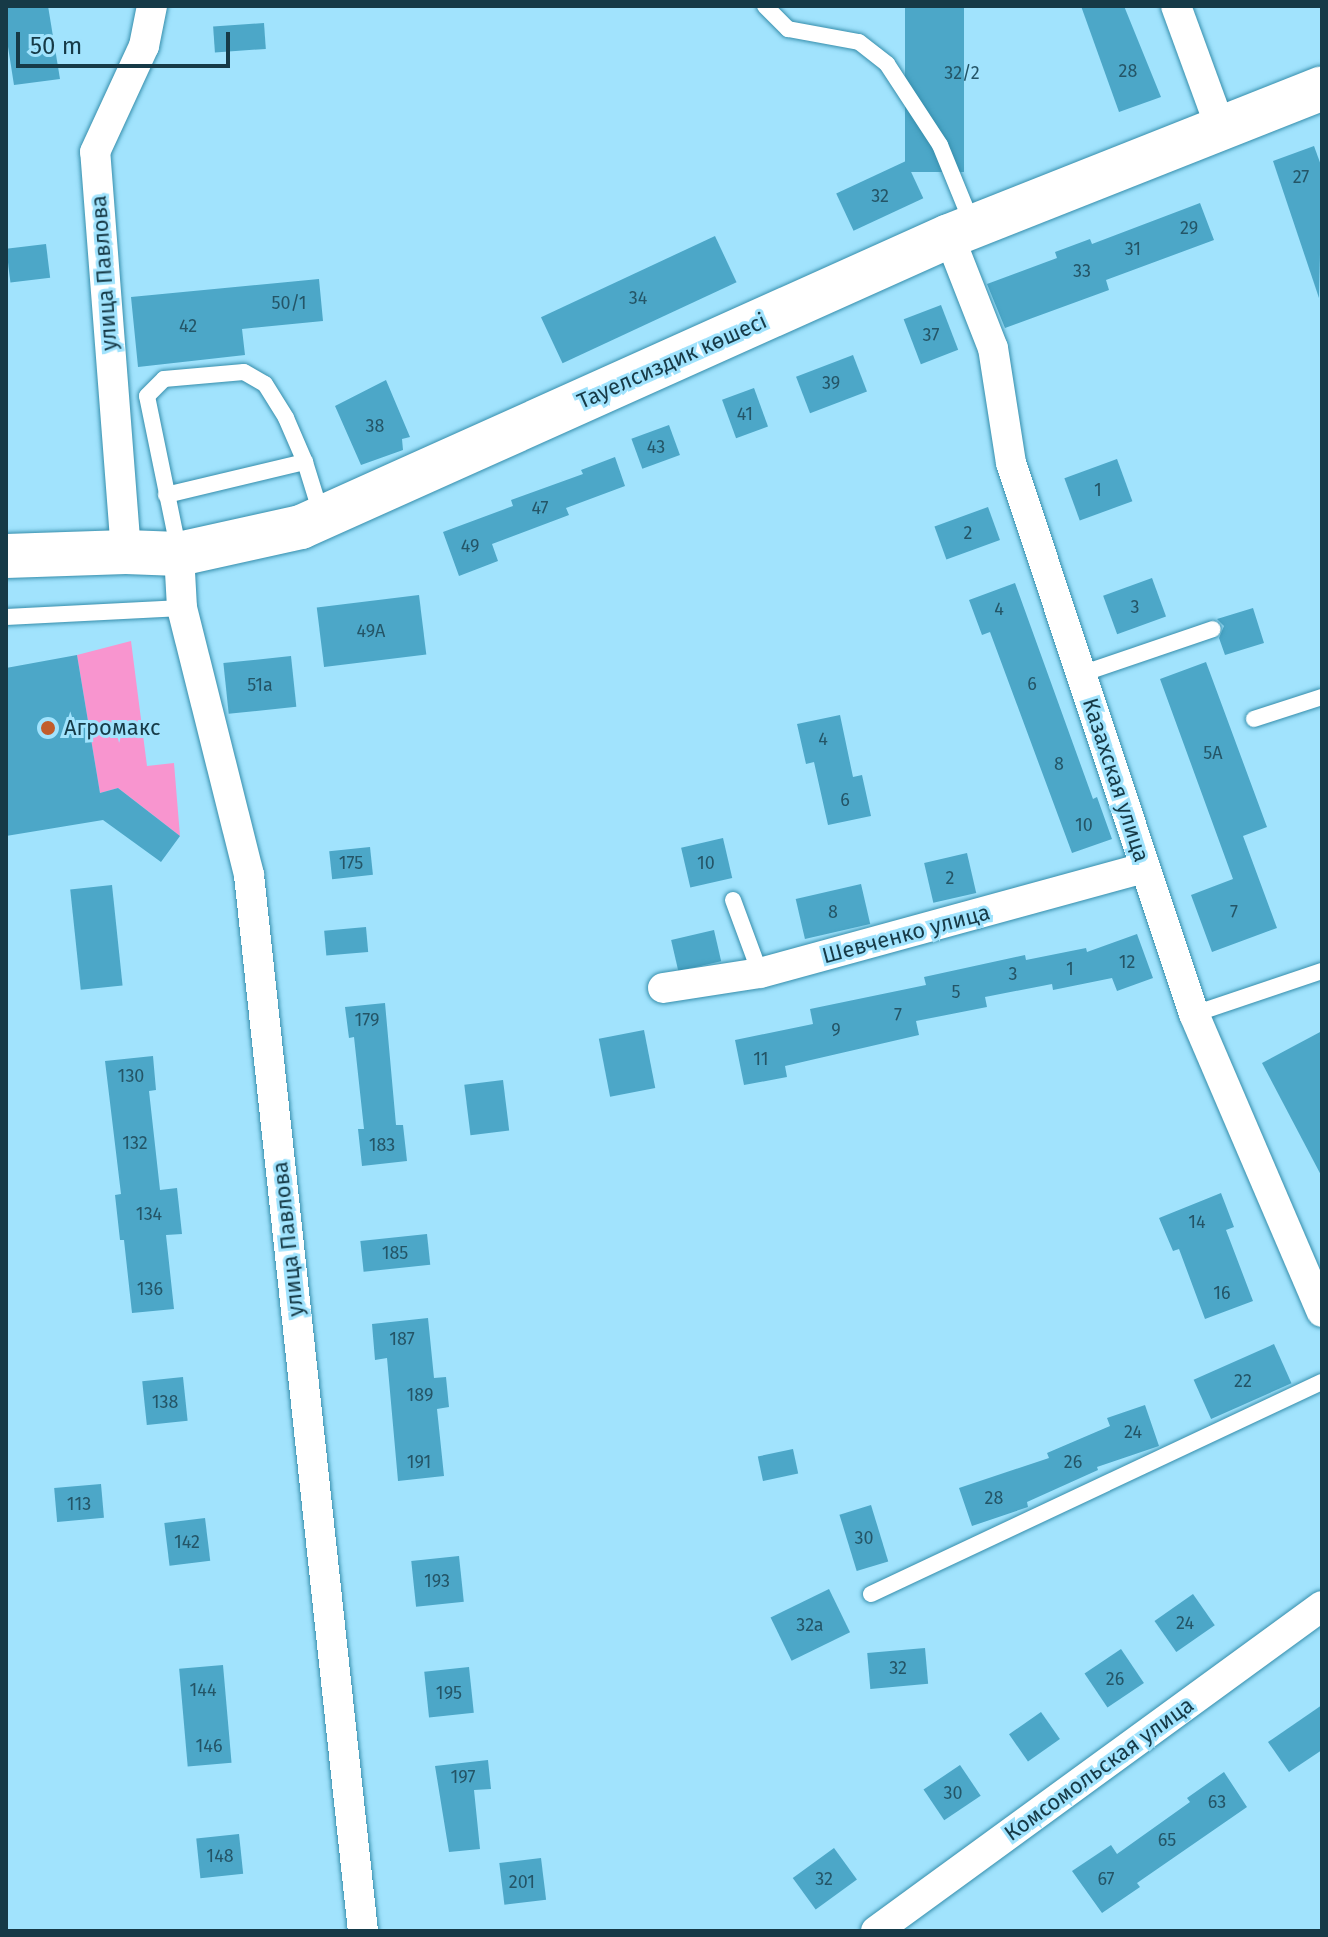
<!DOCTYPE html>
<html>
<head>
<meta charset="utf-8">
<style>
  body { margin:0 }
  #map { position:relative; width:1328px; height:1937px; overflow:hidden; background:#a1e3fd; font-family:"Fira Sans",sans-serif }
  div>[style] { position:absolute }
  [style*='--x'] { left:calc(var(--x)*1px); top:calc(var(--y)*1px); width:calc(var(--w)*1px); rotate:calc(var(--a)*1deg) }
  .green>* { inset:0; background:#f895cf }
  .building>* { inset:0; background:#4ca7c8; transform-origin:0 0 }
  .roads { filter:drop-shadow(0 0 2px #368eac) drop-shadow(0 0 2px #368eac) }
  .lane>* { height:16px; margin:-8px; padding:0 8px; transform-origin:8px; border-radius:8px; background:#fff }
  .street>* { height:30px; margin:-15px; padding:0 15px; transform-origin:15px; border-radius:15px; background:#fff }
  .secondary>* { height:44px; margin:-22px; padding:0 22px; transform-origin:22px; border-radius:22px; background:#fff }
  .dots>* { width:22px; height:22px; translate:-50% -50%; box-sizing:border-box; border:4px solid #a1e3fd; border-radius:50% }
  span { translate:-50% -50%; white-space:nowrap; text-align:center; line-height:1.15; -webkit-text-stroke:6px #a1e3fd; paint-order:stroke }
  .number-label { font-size:18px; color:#245567 }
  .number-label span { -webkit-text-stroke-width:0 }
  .street-label { font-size:22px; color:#163a47 }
  .poi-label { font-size:22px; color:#163a47 }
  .left { translate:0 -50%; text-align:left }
  .frame { position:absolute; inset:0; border:8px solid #163a47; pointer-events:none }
  .scale { position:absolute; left:16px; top:32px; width:214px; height:36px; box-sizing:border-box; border:4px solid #163a47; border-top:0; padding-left:10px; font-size:24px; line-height:28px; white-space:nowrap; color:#163a47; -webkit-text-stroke:6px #a1e3fd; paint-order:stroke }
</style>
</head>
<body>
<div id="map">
  <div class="green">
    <div style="clip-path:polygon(131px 641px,147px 766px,174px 763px,180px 836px,118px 788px,100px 793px,77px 655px)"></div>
  </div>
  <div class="building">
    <div style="clip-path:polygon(6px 6px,48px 6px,60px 79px,14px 85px,6px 34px)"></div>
    <div style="left:905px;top:6px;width:59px;height:166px"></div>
    <div style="clip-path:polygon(1081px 6px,1124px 6px,1161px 97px,1119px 112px)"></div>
    <div style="left:264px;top:23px;width:26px;height:51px;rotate:86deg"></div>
    <div style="clip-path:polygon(1314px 146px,1322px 168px,1319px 298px,1273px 161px)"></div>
    <div style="left:906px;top:161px;width:41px;height:77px;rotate:65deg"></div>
    <div style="clip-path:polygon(1200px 203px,1214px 240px,1106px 280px,1109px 290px,1005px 328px,987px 284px,1057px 258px,1055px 252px,1090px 239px,1092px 244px)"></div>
    <div style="left:715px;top:236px;width:51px;height:192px;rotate:65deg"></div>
    <div style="left:46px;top:244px;width:34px;height:40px;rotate:83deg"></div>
    <div style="clip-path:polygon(319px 279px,323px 321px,242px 329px,245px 355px,138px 367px,131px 297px)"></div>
    <div style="left:941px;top:305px;width:48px;height:40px;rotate:69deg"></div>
    <div style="left:853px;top:355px;width:39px;height:61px;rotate:69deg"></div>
    <div style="clip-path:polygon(386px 380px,410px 437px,402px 439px,403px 450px,361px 465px,335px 406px)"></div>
    <div style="left:754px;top:388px;width:41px;height:34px;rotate:70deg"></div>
    <div style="left:669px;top:425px;width:32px;height:40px;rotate:70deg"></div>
    <div style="clip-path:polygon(615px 457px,625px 486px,566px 508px,569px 515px,492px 544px,498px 561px,459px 576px,443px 532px,513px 506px,511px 500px,583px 474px,581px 470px)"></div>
    <div style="left:1117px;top:459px;width:45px;height:56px;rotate:70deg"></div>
    <div style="left:988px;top:507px;width:35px;height:57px;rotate:70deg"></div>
    <div style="left:1152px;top:578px;width:41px;height:52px;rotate:70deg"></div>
    <div style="clip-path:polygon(1015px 583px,1093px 799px,1097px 797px,1112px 839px,1072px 853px,990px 632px,982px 635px,969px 600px)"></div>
    <div style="left:419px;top:595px;width:60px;height:103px;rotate:83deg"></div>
    <div style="clip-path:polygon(1253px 608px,1264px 643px,1225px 655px,1219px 638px,1224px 626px,1217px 619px)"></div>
    <div style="clip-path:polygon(77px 655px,100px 793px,118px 788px,180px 836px,161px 862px,103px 820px,6px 836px,6px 668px)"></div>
    <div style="left:291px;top:656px;width:51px;height:68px;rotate:84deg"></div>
    <div style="clip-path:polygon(1206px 662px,1267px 827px,1243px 836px,1277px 928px,1212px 952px,1191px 895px,1233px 879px,1160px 679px)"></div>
    <div style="clip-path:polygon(840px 715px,853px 777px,862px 775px,871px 816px,828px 825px,814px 762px,806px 764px,797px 724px)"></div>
    <div style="left:723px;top:838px;width:41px;height:43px;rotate:77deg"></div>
    <div style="left:370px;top:847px;width:28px;height:41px;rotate:84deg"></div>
    <div style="left:967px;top:853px;width:41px;height:44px;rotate:77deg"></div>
    <div style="left:861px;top:884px;width:41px;height:67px;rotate:77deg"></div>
    <div style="left:112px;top:885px;width:101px;height:42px;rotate:84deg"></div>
    <div style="left:366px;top:927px;width:25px;height:42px;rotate:85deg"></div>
    <div style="left:714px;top:930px;width:32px;height:44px;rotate:77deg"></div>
    <div style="clip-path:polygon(1137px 934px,1153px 978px,1117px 991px,1112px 978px,1053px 990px,1052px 984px,985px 997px,987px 1007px,916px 1021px,919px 1035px,785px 1066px,787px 1077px,744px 1085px,735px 1040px,813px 1024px,810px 1009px,926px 985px,924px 977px,1025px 955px,1026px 960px,1086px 948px,1087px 952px)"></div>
    <div style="clip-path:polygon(385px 1003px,396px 1125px,403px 1125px,407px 1161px,362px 1166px,358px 1129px,364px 1129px,354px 1037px,349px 1038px,345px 1007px)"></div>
    <div style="left:644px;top:1030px;width:59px;height:46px;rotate:79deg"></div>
    <div style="clip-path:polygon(1322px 1031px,1322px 1177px,1262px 1063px)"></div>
    <div style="clip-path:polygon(153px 1056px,156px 1090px,149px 1091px,160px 1190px,177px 1188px,182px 1234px,166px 1235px,174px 1309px,132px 1313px,124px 1240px,120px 1240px,115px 1195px,121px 1194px,105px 1061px)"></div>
    <div style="left:503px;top:1080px;width:51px;height:39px;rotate:83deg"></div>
    <div style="clip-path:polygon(1221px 1193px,1234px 1227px,1226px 1230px,1253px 1301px,1205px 1319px,1179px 1249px,1173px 1251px,1159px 1218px)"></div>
    <div style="left:427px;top:1234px;width:31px;height:67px;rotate:84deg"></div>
    <div style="clip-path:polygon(428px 1318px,434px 1378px,446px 1377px,449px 1407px,437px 1409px,444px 1476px,398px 1481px,387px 1358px,375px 1360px,372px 1324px)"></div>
    <div style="left:1274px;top:1344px;width:43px;height:88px;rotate:66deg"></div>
    <div style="left:183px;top:1377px;width:44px;height:41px;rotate:84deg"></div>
    <div style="clip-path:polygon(1145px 1405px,1159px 1446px,1097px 1467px,1098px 1470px,1027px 1502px,1028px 1507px,972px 1526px,959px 1488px,1049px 1458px,1047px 1453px,1110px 1426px,1107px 1418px)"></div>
    <div style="left:793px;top:1449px;width:25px;height:36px;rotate:78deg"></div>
    <div style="left:101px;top:1484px;width:34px;height:47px;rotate:85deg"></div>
    <div style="left:871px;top:1505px;width:59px;height:33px;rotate:73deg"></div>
    <div style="left:205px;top:1518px;width:43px;height:41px;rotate:83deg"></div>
    <div style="left:459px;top:1556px;width:46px;height:48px;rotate:84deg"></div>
    <div style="left:829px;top:1589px;width:48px;height:65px;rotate:64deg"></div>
    <div style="left:1193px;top:1594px;width:38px;height:47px;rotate:55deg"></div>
    <div style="left:925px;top:1648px;width:36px;height:58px;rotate:85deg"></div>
    <div style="left:1121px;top:1649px;width:41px;height:44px;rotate:56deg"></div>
    <div style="left:223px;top:1665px;width:98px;height:44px;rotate:85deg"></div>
    <div style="left:469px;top:1667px;width:46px;height:45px;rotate:84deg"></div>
    <div style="clip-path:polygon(1322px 1705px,1322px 1750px,1289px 1772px,1268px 1742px)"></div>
    <div style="left:1041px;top:1712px;width:33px;height:39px;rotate:55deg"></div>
    <div style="clip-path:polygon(488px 1760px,491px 1789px,474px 1790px,480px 1849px,449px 1852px,435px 1766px)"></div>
    <div style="left:960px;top:1765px;width:37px;height:44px;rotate:56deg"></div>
    <div style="clip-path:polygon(1224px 1772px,1247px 1807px,1137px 1883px,1140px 1887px,1102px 1913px,1072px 1871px,1111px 1845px,1117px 1854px,1190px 1802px,1187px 1798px)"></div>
    <div style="left:239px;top:1834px;width:40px;height:43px;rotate:84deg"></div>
    <div style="left:834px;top:1848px;width:39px;height:51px;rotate:54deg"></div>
    <div style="left:541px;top:1858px;width:42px;height:42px;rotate:83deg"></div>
  </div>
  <div class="roads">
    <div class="lane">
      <div style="--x:765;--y:6;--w:33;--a:45"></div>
      <div style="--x:788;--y:29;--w:72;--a:10.4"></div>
      <div style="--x:859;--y:42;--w:36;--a:38"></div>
      <div style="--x:887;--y:64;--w:97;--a:56.8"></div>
      <div style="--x:940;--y:145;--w:87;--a:67.8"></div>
      <div style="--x:166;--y:495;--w:143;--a:-13.4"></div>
      <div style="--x:179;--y:552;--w:159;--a:-101.6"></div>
      <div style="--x:147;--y:396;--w:24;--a:-45"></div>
      <div style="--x:164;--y:379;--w:80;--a:-5"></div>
      <div style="--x:244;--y:372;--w:24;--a:30"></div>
      <div style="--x:265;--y:384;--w:40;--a:58"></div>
      <div style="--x:286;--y:418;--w:48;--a:66.6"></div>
      <div style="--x:305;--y:462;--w:58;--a:72.8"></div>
      <div style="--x:6;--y:617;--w:176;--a:-2.9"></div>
      <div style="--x:1081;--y:674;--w:139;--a:-18.8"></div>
      <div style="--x:1254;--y:719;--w:71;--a:-17.9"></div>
      <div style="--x:733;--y:900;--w:78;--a:69.7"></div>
      <div style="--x:1194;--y:1014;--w:135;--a:-18.6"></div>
      <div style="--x:871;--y:1594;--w:498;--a:-25.2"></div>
    </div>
    <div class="street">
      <div style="--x:1176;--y:6;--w:128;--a:69.9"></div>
      <div style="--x:949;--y:236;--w:120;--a:68.6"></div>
      <div style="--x:993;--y:348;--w:116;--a:81.1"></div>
      <div style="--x:1011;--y:463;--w:581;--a:71.63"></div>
      <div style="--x:1194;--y:1014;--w:324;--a:66.8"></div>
      <div style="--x:126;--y:552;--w:401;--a:-94.4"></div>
      <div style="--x:95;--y:152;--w:117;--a:-65.2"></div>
      <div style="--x:144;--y:46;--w:41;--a:-78.7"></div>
      <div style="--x:179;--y:554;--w:54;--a:86.8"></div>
      <div style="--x:182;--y:608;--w:275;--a:75.9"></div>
      <div style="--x:249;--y:875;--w:1062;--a:83.84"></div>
      <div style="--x:663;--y:988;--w:98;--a:-8.8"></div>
      <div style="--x:760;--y:973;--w:399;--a:-15.3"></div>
      <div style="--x:876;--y:1931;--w:552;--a:-36.08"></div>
    </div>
    <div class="secondary">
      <div style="--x:6;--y:556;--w:120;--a:-1.9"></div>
      <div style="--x:126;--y:552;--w:53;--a:2.2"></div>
      <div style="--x:179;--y:554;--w:125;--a:-12.5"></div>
      <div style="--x:301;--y:527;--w:710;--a:-24.18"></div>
      <div style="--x:949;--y:236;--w:401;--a:-21.6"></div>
    </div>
  </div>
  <div class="dots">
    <div style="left:48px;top:728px;background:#c25d2b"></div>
  </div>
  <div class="number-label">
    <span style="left:1128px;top:71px">28</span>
    <span style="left:962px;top:73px">32/2</span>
    <span style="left:1301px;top:177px">27</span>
    <span style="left:880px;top:196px">32</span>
    <span style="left:1189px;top:228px">29</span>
    <span style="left:1133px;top:249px">31</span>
    <span style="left:1082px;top:271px">33</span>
    <span style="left:638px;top:298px">34</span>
    <span style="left:289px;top:303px">50/1</span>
    <span style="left:188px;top:326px">42</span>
    <span style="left:931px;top:335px">37</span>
    <span style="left:831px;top:383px">39</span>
    <span style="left:745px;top:414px">41</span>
    <span style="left:375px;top:426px">38</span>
    <span style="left:656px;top:447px">43</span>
    <span style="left:1098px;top:490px">1</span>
    <span style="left:540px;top:508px">47</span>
    <span style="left:968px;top:533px">2</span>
    <span style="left:470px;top:546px">49</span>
    <span style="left:1135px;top:607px">3</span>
    <span style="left:999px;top:609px">4</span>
    <span style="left:371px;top:631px">49А</span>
    <span style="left:1032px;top:684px">6</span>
    <span style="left:260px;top:685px">51а</span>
    <span style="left:823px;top:739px">4</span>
    <span style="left:1213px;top:753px">5А</span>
    <span style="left:1059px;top:764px">8</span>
    <span style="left:845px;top:800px">6</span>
    <span style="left:1084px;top:825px">10</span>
    <span style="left:351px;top:863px">175</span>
    <span style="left:706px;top:863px">10</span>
    <span style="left:950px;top:878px">2</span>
    <span style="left:833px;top:912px">8</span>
    <span style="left:1234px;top:912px">7</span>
    <span style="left:1127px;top:962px">12</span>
    <span style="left:1070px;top:969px">1</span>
    <span style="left:1013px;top:974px">3</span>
    <span style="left:956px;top:992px">5</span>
    <span style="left:898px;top:1015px">7</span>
    <span style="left:367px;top:1020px">179</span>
    <span style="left:836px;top:1030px">9</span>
    <span style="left:761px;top:1059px">11</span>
    <span style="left:131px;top:1076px">130</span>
    <span style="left:135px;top:1143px">132</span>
    <span style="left:382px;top:1145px">183</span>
    <span style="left:149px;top:1214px">134</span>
    <span style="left:1197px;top:1222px">14</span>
    <span style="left:395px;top:1253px">185</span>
    <span style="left:150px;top:1289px">136</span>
    <span style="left:1222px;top:1293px">16</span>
    <span style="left:402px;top:1339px">187</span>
    <span style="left:1243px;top:1381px">22</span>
    <span style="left:420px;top:1395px">189</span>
    <span style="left:165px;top:1402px">138</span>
    <span style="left:1133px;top:1432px">24</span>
    <span style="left:419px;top:1462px">191</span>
    <span style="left:1073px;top:1462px">26</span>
    <span style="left:994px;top:1498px">28</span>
    <span style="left:79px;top:1504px">113</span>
    <span style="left:864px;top:1538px">30</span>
    <span style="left:187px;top:1542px">142</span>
    <span style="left:437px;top:1581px">193</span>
    <span style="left:1185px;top:1623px">24</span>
    <span style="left:810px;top:1625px">32а</span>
    <span style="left:898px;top:1668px">32</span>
    <span style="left:1115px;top:1679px">26</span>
    <span style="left:203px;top:1690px">144</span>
    <span style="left:449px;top:1693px">195</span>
    <span style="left:209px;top:1746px">146</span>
    <span style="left:463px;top:1777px">197</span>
    <span style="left:953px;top:1793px">30</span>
    <span style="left:1217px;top:1802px">63</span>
    <span style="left:1167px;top:1840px">65</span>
    <span style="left:220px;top:1856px">148</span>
    <span style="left:824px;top:1879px">32</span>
    <span style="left:1106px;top:1879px">67</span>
    <span style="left:522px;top:1882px">201</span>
  </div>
  <div class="street-label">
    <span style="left:104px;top:273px;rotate:-94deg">улица Павлова</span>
    <span style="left:672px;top:361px;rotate:-24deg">Тауелсиздик көшесі</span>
    <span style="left:1116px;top:780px;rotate:72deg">Казахская улица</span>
    <span style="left:906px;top:934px;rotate:-15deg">Шевченко улица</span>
    <span style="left:288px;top:1239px;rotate:-96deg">улица Павлова</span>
    <span style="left:1099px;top:1769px;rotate:-36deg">Комсомольская улица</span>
  </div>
  <div class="poi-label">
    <span class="left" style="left:64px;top:728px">Агромакс</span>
  </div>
  <div class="frame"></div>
  <div class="scale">50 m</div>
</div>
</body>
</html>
